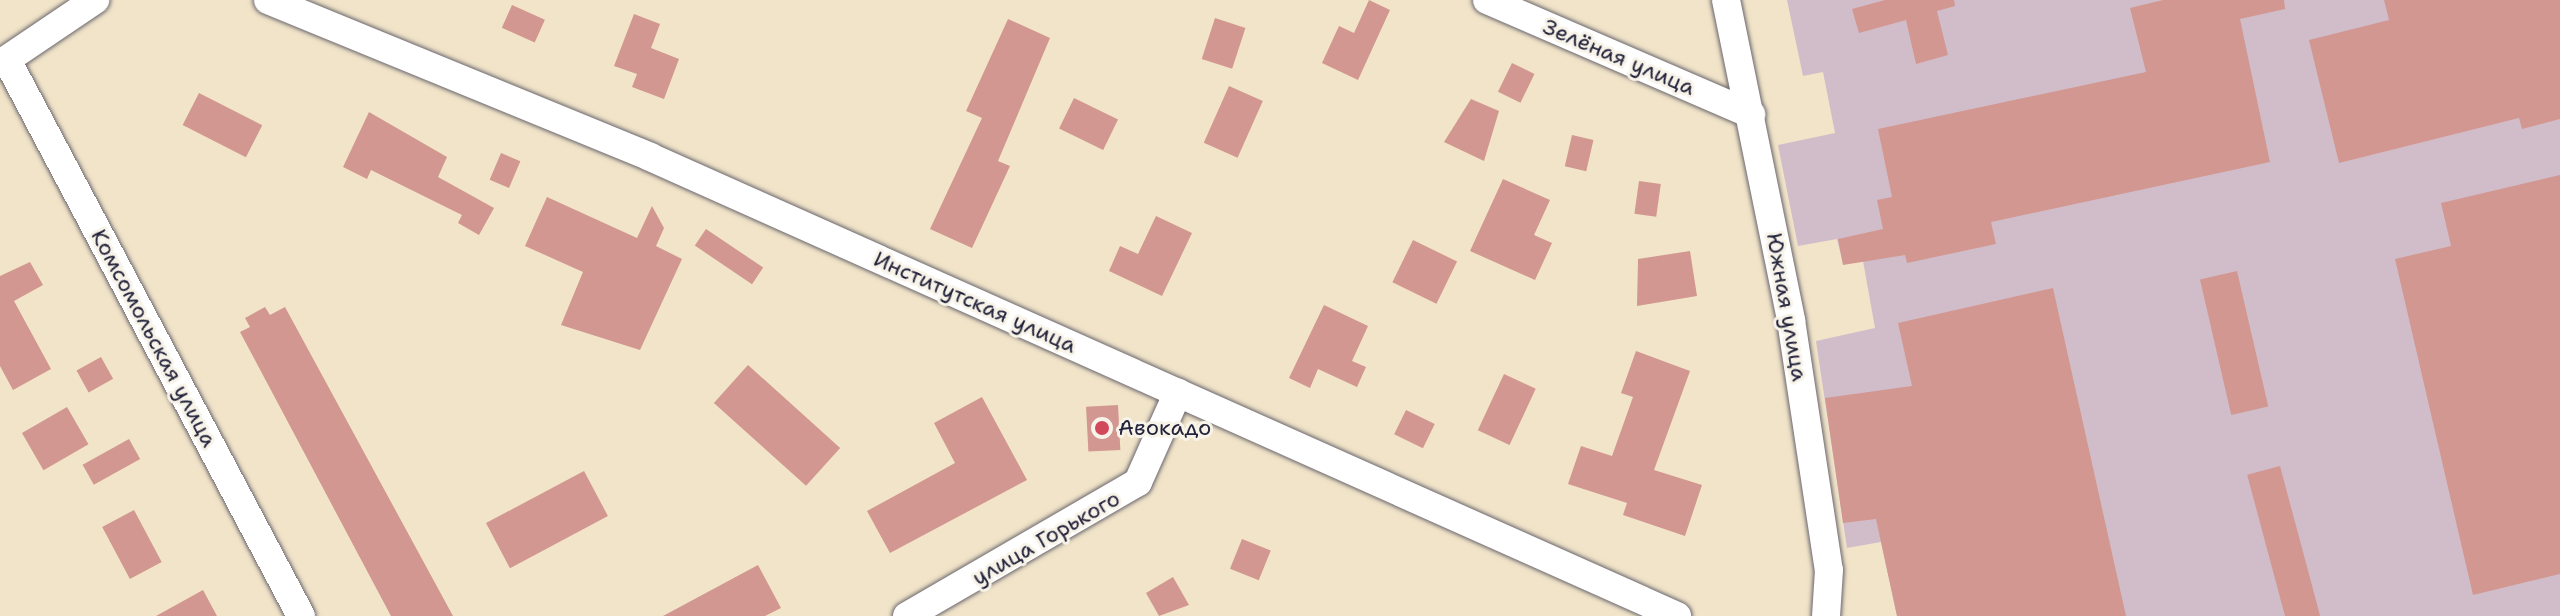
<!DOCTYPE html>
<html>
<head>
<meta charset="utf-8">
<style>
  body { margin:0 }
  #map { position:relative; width:2560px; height:616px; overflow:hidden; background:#f1e4c9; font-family:"Shantell Sans",sans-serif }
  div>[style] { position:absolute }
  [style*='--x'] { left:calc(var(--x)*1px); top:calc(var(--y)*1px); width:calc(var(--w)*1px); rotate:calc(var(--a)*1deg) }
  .industrial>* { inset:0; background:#d1bdc9 }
  .building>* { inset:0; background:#d29790; transform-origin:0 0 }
  .roads { filter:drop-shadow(0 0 2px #6a666d) drop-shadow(0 0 2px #6a666d) }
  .minor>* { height:28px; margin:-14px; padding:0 14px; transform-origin:14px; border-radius:14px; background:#fff }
  .dots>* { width:22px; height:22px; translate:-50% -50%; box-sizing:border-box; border:4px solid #f7f3e8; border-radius:50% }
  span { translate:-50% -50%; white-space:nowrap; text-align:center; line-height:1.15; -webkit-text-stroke:6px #f7f3e8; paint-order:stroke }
  .street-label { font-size:22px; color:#22223b }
  .poi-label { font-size:22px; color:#22223b }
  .left { translate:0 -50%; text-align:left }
</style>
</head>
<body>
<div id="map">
  <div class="industrial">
    <div style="clip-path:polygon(1787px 0,2560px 0,2560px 616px,1897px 616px,1881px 542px,1847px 548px,1816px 341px,1875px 328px,1863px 261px,1843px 264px,1837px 239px,1798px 246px,1778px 145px,1835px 133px,1823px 72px,1803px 76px)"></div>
  </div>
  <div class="building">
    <div style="clip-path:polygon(1369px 0,1390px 10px,1358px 80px,1322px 63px,1339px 26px,1354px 33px)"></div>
    <div style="clip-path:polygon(1885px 0,1954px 0,1955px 6px,1937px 11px,1948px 55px,1916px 64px,1906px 20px,1859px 33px,1852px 9px)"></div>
    <div style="clip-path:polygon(2163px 0,2284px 0,2285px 9px,2240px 19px,2270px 162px,1991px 222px,1996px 244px,1907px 263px,1905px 255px,1843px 265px,1838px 239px,1883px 229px,1877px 200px,1892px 197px,1878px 129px,2146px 72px,2130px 8px)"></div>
    <div style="clip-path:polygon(2384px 0,2560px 0,2560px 119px,2522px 129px,2519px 118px,2339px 163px,2309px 40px,2389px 20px)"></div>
    <div style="left:512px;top:5px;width:36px;height:25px;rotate:24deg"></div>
    <div style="clip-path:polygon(634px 14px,660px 24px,651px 48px,679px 59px,664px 99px,632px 87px,637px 74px,614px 66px)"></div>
    <div style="left:1215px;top:18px;width:32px;height:43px;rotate:18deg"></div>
    <div style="clip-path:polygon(1008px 19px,1050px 38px,998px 161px,1010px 166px,972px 248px,930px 229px,982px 118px,966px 111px)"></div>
    <div style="left:1512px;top:63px;width:25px;height:32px;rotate:26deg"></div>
    <div style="left:1229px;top:86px;width:37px;height:62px;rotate:24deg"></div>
    <div style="left:199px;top:93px;width:71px;height:36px;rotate:27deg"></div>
    <div style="left:1074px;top:98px;width:49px;height:34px;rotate:26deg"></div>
    <div style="clip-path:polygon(1471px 99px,1499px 111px,1484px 161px,1444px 142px)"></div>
    <div style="clip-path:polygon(369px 112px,447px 157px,438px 177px,494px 208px,479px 235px,458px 223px,462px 215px,371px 170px,367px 179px,343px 167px)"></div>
    <div style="left:1572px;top:135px;width:22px;height:32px;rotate:13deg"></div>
    <div style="left:501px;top:153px;width:21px;height:29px;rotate:23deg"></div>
    <div style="clip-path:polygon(2560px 175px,2560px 574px,2473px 595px,2395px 259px,2451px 246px,2441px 203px)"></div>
    <div style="clip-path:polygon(1503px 179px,1550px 200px,1534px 235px,1552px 243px,1535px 280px,1470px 251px)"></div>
    <div style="left:1639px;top:181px;width:22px;height:33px;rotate:8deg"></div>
    <div style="clip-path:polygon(547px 197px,637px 238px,652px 206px,664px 228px,656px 246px,682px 259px,640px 350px,561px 325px,583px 272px,525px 246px)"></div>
    <div style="clip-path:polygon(1156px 216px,1192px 233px,1162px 296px,1109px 271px,1120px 246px,1138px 254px)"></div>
    <div style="left:706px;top:229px;width:69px;height:20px;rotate:34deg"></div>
    <div style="left:1413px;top:240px;width:49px;height:47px;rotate:26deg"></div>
    <div style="clip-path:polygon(1690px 251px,1697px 296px,1637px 306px,1638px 259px)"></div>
    <div style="clip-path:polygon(30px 262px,43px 285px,14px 301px,51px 369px,13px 390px,0 366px,0 276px)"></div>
    <div style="left:2237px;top:271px;width:139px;height:38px;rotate:77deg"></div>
    <div style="clip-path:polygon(2053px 288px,2126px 616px,1897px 616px,1876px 519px,1843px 523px,1825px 398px,1912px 386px,1898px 323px)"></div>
    <div style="clip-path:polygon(1324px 305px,1368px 326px,1352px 361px,1366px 367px,1357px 387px,1318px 369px,1310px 388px,1289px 378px)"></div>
    <div style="clip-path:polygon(265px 307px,270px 315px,285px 307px,453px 616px,391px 616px,240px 332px,250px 327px,245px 318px)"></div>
    <div style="clip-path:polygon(1636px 351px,1690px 371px,1654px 470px,1702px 485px,1685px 536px,1623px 515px,1627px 503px,1568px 484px,1581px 446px,1612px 456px,1633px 397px,1621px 393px)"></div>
    <div style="left:101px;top:357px;width:25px;height:28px;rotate:61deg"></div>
    <div style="left:748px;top:365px;width:124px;height:51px;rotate:42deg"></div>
    <div style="left:1504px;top:374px;width:35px;height:62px;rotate:25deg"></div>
    <div style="clip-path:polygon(982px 397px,1027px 480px,890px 553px,867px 511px,955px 463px,934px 423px)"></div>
    <div style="left:1118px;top:405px;width:45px;height:32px;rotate:87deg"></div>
    <div style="left:67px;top:407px;width:43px;height:52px;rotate:60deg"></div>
    <div style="left:1406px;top:410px;width:32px;height:27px;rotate:26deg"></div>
    <div style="left:129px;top:439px;width:23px;height:53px;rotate:61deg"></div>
    <div style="left:2280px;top:466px;width:155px;height:34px;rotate:75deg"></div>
    <div style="left:584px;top:471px;width:51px;height:111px;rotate:62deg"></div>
    <div style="left:134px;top:510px;width:59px;height:36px;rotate:62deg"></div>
    <div style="left:1242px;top:539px;width:31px;height:32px;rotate:22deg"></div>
    <div style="clip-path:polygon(758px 565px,781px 608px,765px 616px,663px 616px)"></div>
    <div style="clip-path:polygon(1173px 577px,1189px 605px,1159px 616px,1146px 593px)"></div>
    <div style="clip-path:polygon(203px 590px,217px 616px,156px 616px)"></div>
  </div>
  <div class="roads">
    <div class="minor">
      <div style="--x:268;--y:0;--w:413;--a:22.3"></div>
      <div style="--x:650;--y:157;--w:1125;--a:24.08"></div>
      <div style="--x:1487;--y:0;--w:288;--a:23.4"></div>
      <div style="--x:1726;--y:0;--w:327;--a:78.5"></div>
      <div style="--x:1791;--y:320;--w:253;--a:81.4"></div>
      <div style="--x:1829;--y:570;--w:46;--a:93.7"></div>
      <div style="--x:7;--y:60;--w:629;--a:62.13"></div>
      <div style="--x:0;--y:64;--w:115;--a:-34"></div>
      <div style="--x:907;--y:616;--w:267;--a:-30.1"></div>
      <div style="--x:1138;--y:482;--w:98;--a:-66"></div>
    </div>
  </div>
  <div class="dots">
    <div style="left:1102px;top:428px;background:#d1495b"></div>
  </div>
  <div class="street-label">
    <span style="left:1619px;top:57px;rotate:23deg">Зелёная улица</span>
    <span style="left:975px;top:302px;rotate:24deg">Институтская улица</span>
    <span style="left:1787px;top:307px;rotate:80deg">Южная улица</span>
    <span style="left:154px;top:338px;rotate:62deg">Комсомольская улица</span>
    <span style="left:1046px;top:538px;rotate:-30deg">улица Горького</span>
  </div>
  <div class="poi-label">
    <span class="left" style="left:1118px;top:428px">Авокадо</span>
  </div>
</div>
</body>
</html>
